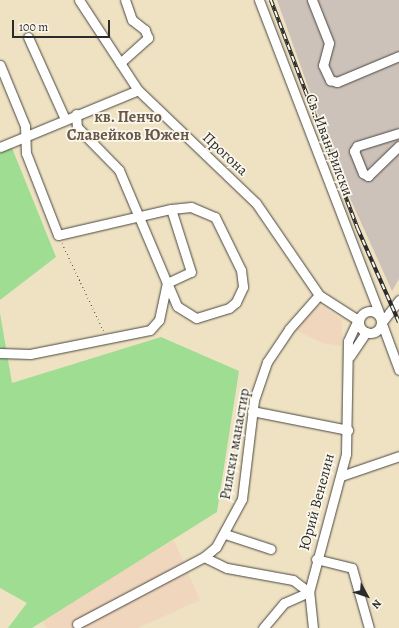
<!DOCTYPE html>
<html>
<head>
<meta charset="utf-8">
<style>
  body { margin:0 }
  #map { position:relative; width:399px; height:628px; overflow:hidden; background:#efe2c2; font-family:Alegreya,serif }
  div>[style] { position:absolute }
  [style*='--x'] { left:calc(var(--x)*1px); top:calc(var(--y)*1px); width:calc(var(--w)*1px); rotate:calc(var(--a)*1deg) }
  .built>* { inset:0; background:#efd6bc }
  .industrial>* { inset:0; background:#cdc2b9 }
  .green>* { inset:0; background:#9fdd92 }
  .path>* { height:1px; margin-top:-0.5px; transform-origin:0; background:repeating-linear-gradient(90deg,#484642 0 1px,transparent 0 4px) }
  .roads { filter:drop-shadow(0 0 1px #484642) drop-shadow(0 0 1px #484642) }
  .minor>* { height:9px; margin:-4.5px; padding:0 4.5px; transform-origin:4.5px; border-radius:4.5px; background:#fff }
  .minor>.ring { margin:-4.5px; padding:0; box-sizing:content-box; background:none; border:9px solid #fff; border-radius:50% }
  .rail>* { height:3.5px; margin-top:-1.75px; transform-origin:0; background:repeating-linear-gradient(90deg,#fbf7ec 0 6px,#2b2b2b 0 12px); box-sizing:border-box; border-block:1px solid #2b2b2b }
  span { translate:-50% -50%; white-space:nowrap; text-align:center; line-height:1.15; -webkit-text-stroke:3.5px #fbf7ec; paint-order:stroke }
  .street-label { font-size:15px; color:#2b2b2b }
  .neighbourhood-label { font-size:16px; color:#675847; font-weight:700 }
  .north { position:absolute; left:347px; top:576px; width:40px; height:40px; -webkit-text-stroke:3px #fbf7ec; paint-order:stroke; rotate:130deg; font-size:11px; font-weight:700; line-height:16px; text-align:center; color:#2b2b2b }
  .north::after { content:''; display:block; margin:auto; width:14px; height:18px; background:#2b2b2b; clip-path:polygon(50% 0,100% 100%,50% 72%,0 100%) }
  .scale { position:absolute; left:12px; top:20px; width:98px; height:18px; box-sizing:border-box; border:2px solid #2b2b2b; border-top:0; padding-left:5px; font-size:12px; line-height:14px; white-space:nowrap; color:#2b2b2b; -webkit-text-stroke:3px #fbf7ec; paint-order:stroke }
</style>
</head>
<body>
<div id="map">
  <div class="built">
    <div style="clip-path:polygon(312px 305px,323px 307px,342px 320px,342px 346px,322px 343px,293px 329px)"></div>
    <div style="clip-path:polygon(174px 540px,200px 600px,138px 628px,47px 628px,41px 620px)"></div>
  </div>
  <div class="industrial">
    <div style="clip-path:polygon(277px 0,399px 0,399px 279px,392px 291px,340px 176px)"></div>
  </div>
  <div class="green">
    <div style="clip-path:polygon(10px 143px,56px 257px,0 300px,0 147px)"></div>
    <div style="clip-path:polygon(0 313px,12px 383px,161px 337px,239px 371px,217px 512px,32px 628px,8px 628px,27px 603px,0 588px)"></div>
  </div>
  <div class="path">
    <div style="--x:62;--y:243;--w:98;--a:64.7"></div>
  </div>
  <div class="roads">
    <div class="minor">
      <div style="--x:79;--y:0;--w:108;--a:56.8"></div>
      <div style="--x:138;--y:90;--w:163;--a:43.8"></div>
      <div style="--x:256;--y:203;--w:112;--a:55.6"></div>
      <div style="--x:319;--y:295;--w:46;--a:32.7"></div>
      <div style="--x:259;--y:0;--w:335;--a:69"></div>
      <div style="--x:312;--y:0;--w:46;--a:68.4"></div>
      <div style="--x:329;--y:43;--w:23;--a:105"></div>
      <div style="--x:323;--y:65;--w:17;--a:65"></div>
      <div style="--x:330;--y:80;--w:7;--a:16"></div>
      <div style="--x:337;--y:82;--w:67;--a:-22.8"></div>
      <div style="--x:28;--y:37;--w:90;--a:65.7"></div>
      <div style="--x:120;--y:63;--w:38;--a:-42"></div>
      <div style="--x:148;--y:38;--w:9;--a:-111"></div>
      <div style="--x:145;--y:30;--w:16;--a:-142"></div>
      <div style="--x:132;--y:20;--w:21;--a:-109"></div>
      <div style="--x:0;--y:65;--w:66;--a:67.7"></div>
      <div style="--x:25;--y:126;--w:27;--a:88"></div>
      <div style="--x:26;--y:153;--w:88;--a:68.7"></div>
      <div style="--x:58;--y:235;--w:116;--a:-13"></div>
      <div style="--x:76;--y:114;--w:13;--a:86"></div>
      <div style="--x:77;--y:127;--w:60;--a:45.7"></div>
      <div style="--x:119;--y:170;--w:123;--a:67"></div>
      <div style="--x:167;--y:283;--w:26;--a:-25"></div>
      <div style="--x:191;--y:272;--w:66;--a:-107.6"></div>
      <div style="--x:171;--y:209;--w:20;--a:-6"></div>
      <div style="--x:191;--y:207;--w:26;--a:23"></div>
      <div style="--x:215;--y:217;--w:59;--a:63.9"></div>
      <div style="--x:241;--y:270;--w:17;--a:83"></div>
      <div style="--x:243;--y:287;--w:17;--a:115"></div>
      <div style="--x:236;--y:302;--w:9;--a:139"></div>
      <div style="--x:229;--y:308;--w:34;--a:163"></div>
      <div style="--x:196;--y:318;--w:22;--a:-148"></div>
      <div style="--x:177;--y:306;--w:25;--a:-113"></div>
      <div style="--x:399;--y:133;--w:44;--a:162.8"></div>
      <div style="--x:357;--y:146;--w:6;--a:121"></div>
      <div style="--x:354;--y:151;--w:24;--a:68"></div>
      <div style="--x:363;--y:173;--w:6;--a:31"></div>
      <div style="--x:368;--y:176;--w:43;--a:-44.1"></div>
      <div style="--x:0;--y:147;--w:149;--a:-22.4"></div>
      <div class="ring" style="left:359px;top:311px;width:13px;height:13px"></div>
      <div style="--x:382;--y:322;--w:28;--a:-52"></div>
      <div style="--x:382;--y:324;--w:49;--a:69.7"></div>
      <div style="--x:0;--y:353;--w:30;--a:2"></div>
      <div style="--x:30;--y:354;--w:122;--a:-11.3"></div>
      <div style="--x:150;--y:330;--w:13;--a:-48"></div>
      <div style="--x:159;--y:320;--w:38;--a:-78"></div>
      <div style="--x:350;--y:356;--w:29;--a:-56"></div>
      <div style="--x:252;--y:411;--w:98;--a:11.2"></div>
      <div style="--x:341;--y:476;--w:61;--a:-19"></div>
      <div style="--x:225;--y:534;--w:48;--a:18.1"></div>
      <div style="--x:204;--y:557;--w:25;--a:26"></div>
      <div style="--x:227;--y:568;--w:67;--a:10.3"></div>
      <div style="--x:293;--y:580;--w:20;--a:37"></div>
      <div style="--x:309;--y:592;--w:27;--a:156"></div>
      <div style="--x:284;--y:603;--w:33;--a:130"></div>
      <div style="--x:316;--y:559;--w:37;--a:14"></div>
      <div style="--x:352;--y:568;--w:62;--a:74.2"></div>
      <div style="--x:77;--y:624;--w:144;--a:-27.8"></div>
      <div style="--x:204;--y:557;--w:16;--a:-40"></div>
      <div style="--x:216;--y:547;--w:55;--a:-61.6"></div>
      <div style="--x:242;--y:499;--w:100;--a:-83.1"></div>
      <div style="--x:254;--y:400;--w:40;--a:-71.1"></div>
      <div style="--x:267;--y:362;--w:40;--a:-56"></div>
      <div style="--x:289;--y:329;--w:45;--a:-48.6"></div>
      <div style="--x:313;--y:628;--w:36;--a:-96"></div>
      <div style="--x:309;--y:592;--w:143;--a:-75"></div>
      <div style="--x:346;--y:454;--w:113;--a:-89"></div>
      <div style="--x:348;--y:341;--w:21;--a:-65"></div>
    </div>
  </div>
  <div class="rail">
    <div style="--x:271;--y:0;--w:245;--a:69.2"></div>
    <div style="--x:358;--y:229;--w:102;--a:66.2"></div>
  </div>
  <div class="street-label">
    <span style="left:329px;top:145px;rotate:69deg">Св. Иван Рилски</span>
    <span style="left:225px;top:154px;rotate:43deg">Прогона</span>
    <span style="left:235px;top:444px;rotate:-80deg">Рилски манастир</span>
    <span style="left:317px;top:502px;rotate:-75deg">Юрий Венелин</span>
  </div>
  <div class="neighbourhood-label">
    <span style="left:128px;top:126px">кв. Пенчо<br>Славейков Южен</span>
  </div>
  <div class="north">N</div>
  <div class="scale">100 m</div>
</div>
</body>
</html>
